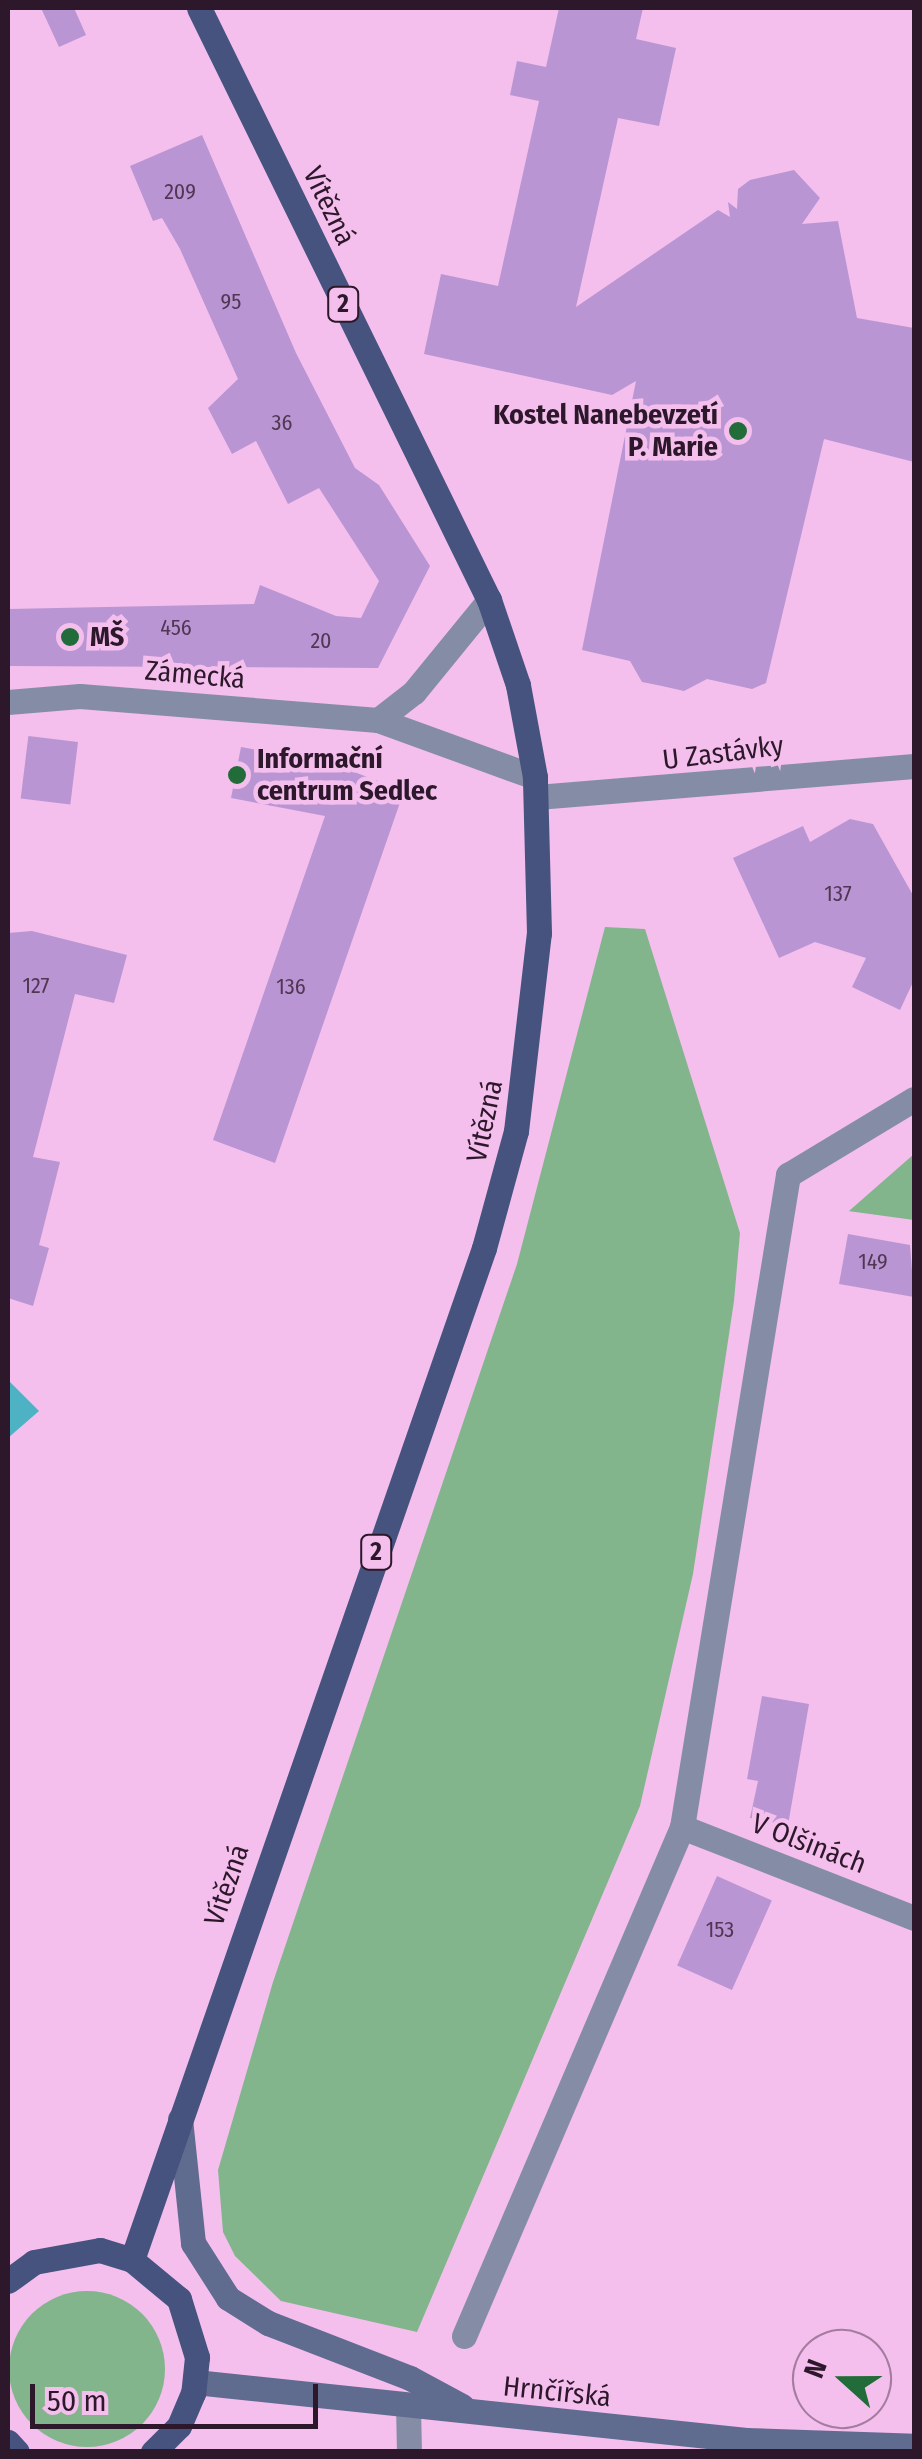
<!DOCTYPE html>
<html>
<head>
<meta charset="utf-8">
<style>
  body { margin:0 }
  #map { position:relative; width:922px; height:2459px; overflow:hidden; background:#f4bfed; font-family:"Fira Sans Condensed",sans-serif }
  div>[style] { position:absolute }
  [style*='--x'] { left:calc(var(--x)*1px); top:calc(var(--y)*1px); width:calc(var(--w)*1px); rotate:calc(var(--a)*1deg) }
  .green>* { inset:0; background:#83b58d }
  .round { border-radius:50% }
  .water>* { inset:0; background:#4db2c3 }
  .building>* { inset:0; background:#ba95d3; transform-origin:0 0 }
  .minor>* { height:25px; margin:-12.5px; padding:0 12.5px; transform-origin:12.5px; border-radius:12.5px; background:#858da6 }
  .secondary>* { height:25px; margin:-12.5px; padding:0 12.5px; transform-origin:12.5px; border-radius:12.5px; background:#606b90 }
  .primary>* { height:25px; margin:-12.5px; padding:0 12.5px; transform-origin:12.5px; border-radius:12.5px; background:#46537f }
  .dots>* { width:28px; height:28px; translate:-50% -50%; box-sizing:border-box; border:5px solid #f4bfed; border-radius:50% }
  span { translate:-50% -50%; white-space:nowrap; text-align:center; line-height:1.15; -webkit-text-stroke:9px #f4bfed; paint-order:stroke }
  .number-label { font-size:22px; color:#503754 }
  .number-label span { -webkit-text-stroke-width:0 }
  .shield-label span { padding:2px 8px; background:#f4bfed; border:2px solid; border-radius:8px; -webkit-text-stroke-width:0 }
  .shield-label { font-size:25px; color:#2c182a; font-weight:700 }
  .street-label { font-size:28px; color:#2c182a }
  .poi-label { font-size:28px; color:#2c182a; font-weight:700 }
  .right { translate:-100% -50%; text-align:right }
  .left { translate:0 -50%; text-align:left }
  .frame { position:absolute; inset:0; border:10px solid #2c182a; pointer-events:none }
  .north { position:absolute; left:792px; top:2329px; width:100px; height:100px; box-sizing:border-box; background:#f4bfed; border:2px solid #a47c9f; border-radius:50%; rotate:291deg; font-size:28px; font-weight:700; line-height:40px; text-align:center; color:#2c182a }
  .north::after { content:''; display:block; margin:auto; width:35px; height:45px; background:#226c3a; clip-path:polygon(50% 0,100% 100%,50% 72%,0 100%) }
  .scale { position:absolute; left:30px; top:2384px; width:288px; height:45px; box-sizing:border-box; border:5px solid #2c182a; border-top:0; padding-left:12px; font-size:30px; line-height:35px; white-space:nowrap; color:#2c182a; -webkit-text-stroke:8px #f4bfed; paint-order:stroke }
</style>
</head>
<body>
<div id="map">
  <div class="green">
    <div style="clip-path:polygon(605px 927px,645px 929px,740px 1233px,734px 1301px,693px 1574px,640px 1806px,417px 2332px,281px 2301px,235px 2256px,223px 2232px,218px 2170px,273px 1982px,517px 1264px)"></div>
    <div style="clip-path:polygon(914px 1154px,914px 1220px,848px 1211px,849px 1211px)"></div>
    <div class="round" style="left:9px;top:2291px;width:156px;height:156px"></div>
  </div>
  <div class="water">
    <div style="clip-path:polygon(8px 1380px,39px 1411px,8px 1438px)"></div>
  </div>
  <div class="building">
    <div style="clip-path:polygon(41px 8px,74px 8px,86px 35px,59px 47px)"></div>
    <div style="clip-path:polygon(559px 8px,643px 8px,636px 39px,676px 48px,659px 126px,618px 118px,576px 307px,718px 210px,730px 217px,728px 202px,737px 209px,738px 189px,750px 180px,794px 170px,820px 198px,802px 224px,838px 221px,857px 318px,914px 328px,914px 462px,824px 439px,766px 683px,752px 689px,707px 679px,684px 691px,662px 686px,642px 682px,630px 661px,582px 650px,636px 381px,612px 395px,424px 354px,441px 274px,498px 286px,539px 101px,510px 95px,517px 61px,546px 67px)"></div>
    <div style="clip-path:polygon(202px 135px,296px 353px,355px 468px,379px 485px,430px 566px,378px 668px,8px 666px,8px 609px,254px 604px,260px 585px,336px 616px,361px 618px,379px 581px,319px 488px,288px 504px,256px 441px,232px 454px,208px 408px,238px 379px,180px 249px,162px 218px,153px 221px,130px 166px)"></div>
    <div style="left:78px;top:742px;width:63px;height:50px;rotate:97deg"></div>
    <div style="clip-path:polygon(241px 747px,336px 765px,404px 791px,275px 1163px,213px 1140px,325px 816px,231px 798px)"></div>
    <div style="clip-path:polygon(850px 819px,873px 824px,914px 897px,914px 980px,900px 1010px,852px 987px,866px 958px,815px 942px,779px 958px,733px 858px,803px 826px,810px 842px)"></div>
    <div style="clip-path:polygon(32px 931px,127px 955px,114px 1003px,75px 994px,33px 1157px,60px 1162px,39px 1245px,49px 1248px,33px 1306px,8px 1298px,8px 933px)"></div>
    <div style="clip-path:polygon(848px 1234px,910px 1245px,914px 1297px,839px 1284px)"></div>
    <div style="clip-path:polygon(762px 1696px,809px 1704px,788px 1825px,750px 1818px,758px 1781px,747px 1779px)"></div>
    <div style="left:717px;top:1876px;width:60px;height:98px;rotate:24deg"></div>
  </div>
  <div class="minor">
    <div style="--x:8;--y:702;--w:72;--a:-4.8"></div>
    <div style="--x:80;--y:696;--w:299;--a:4.6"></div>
    <div style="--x:378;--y:720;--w:167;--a:20"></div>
    <div style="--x:378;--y:720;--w:46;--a:-37.9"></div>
    <div style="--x:414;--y:692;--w:119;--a:-50.8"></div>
    <div style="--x:537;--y:797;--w:378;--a:-4.7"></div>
    <div style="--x:682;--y:1827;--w:249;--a:21.4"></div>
    <div style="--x:464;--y:2336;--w:554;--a:-66.81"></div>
    <div style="--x:682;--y:1827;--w:661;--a:-80.77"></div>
    <div style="--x:788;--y:1175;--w:147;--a:-31.1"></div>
    <div style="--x:408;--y:2405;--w:47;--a:88.8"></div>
  </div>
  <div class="secondary">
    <div style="--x:180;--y:2119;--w:125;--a:84"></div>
    <div style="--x:193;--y:2243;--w:65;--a:57.5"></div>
    <div style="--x:228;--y:2298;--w:47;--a:32"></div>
    <div style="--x:268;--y:2323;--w:152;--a:21.2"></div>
    <div style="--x:410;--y:2378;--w:59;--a:28.3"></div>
    <div style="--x:195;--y:2382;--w:554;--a:6.01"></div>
    <div style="--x:746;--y:2440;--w:168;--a:2"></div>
  </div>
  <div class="primary">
    <div style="--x:132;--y:2260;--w:1071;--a:-70.82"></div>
    <div style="--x:484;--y:1248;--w:121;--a:-74.7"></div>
    <div style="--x:516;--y:1131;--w:199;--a:-83.4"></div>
    <div style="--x:539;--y:933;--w:156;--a:-91.5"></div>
    <div style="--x:535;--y:777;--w:94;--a:-100.5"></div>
    <div style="--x:518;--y:685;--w:90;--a:-108.8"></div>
    <div style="--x:489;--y:600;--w:659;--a:-116.1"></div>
    <div style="--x:8;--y:2281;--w:32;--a:-36"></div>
    <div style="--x:34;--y:2262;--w:67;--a:-10.3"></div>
    <div style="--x:100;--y:2250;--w:34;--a:17"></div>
    <div style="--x:132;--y:2260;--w:61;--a:39.7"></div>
    <div style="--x:179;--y:2299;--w:61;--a:72.8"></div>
    <div style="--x:197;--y:2357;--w:36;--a:96"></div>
    <div style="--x:193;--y:2393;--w:36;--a:113"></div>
    <div style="--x:179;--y:2426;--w:37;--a:135"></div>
    <div style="--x:8;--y:2442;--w:13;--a:48"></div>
  </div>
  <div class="dots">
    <div style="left:738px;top:431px;background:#226c3a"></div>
    <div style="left:70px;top:637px;background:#226c3a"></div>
    <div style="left:237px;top:775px;background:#226c3a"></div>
  </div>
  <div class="number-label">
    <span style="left:180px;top:192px">209</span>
    <span style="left:231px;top:302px">95</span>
    <span style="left:282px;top:423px">36</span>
    <span style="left:176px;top:628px">456</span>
    <span style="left:321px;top:641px">20</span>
    <span style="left:838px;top:894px">137</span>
    <span style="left:36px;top:986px">127</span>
    <span style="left:291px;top:987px">136</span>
    <span style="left:873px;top:1262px">149</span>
    <span style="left:720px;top:1930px">153</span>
  </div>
  <div class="shield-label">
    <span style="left:343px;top:304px">2</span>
    <span style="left:376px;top:1552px">2</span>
  </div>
  <div class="street-label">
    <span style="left:329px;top:206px;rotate:64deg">Vítězná</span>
    <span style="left:195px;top:675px;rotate:5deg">Zámecká</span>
    <span style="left:723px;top:753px;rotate:-7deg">U Zastávky</span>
    <span style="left:485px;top:1121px;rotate:-78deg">Vítězná</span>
    <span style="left:809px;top:1844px;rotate:21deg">V Olšinách</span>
    <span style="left:227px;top:1885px;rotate:-71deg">Vítězná</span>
    <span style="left:557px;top:2392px;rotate:6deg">Hrnčířská</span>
  </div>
  <div class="poi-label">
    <span class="right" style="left:718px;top:431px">Kostel Nanebevzetí<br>P. Marie</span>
    <span class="left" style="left:90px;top:637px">MŠ</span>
    <span class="left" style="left:257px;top:775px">Informační<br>centrum Sedlec</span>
  </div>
  <div class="frame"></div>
  <div class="north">N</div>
  <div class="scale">50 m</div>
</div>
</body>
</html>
